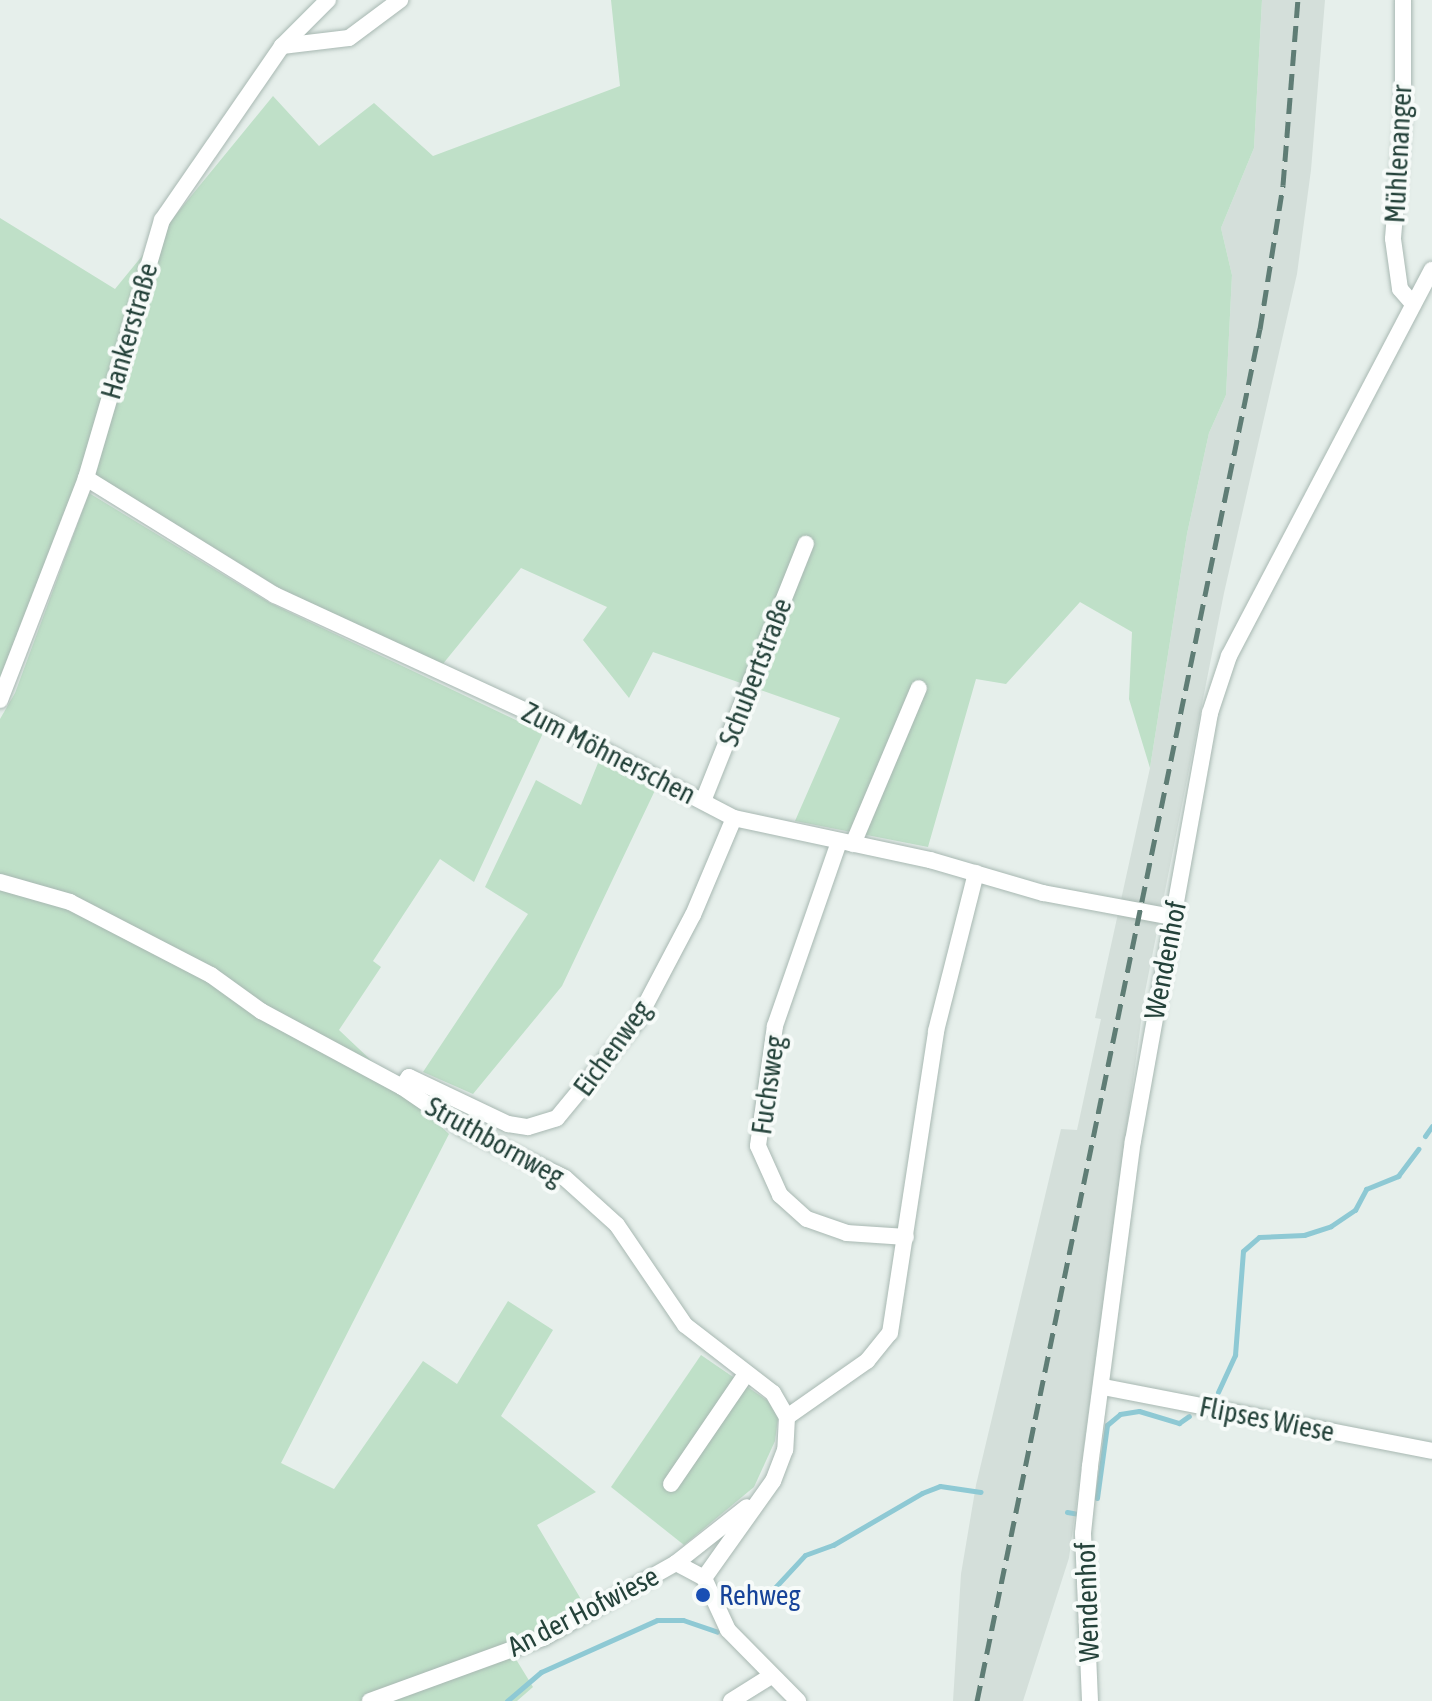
<!DOCTYPE html>
<html>
<head>
<meta charset="utf-8">
<style>
  body { margin:0 }
  #map { position:relative; width:1432px; height:1701px; overflow:hidden; background:#e6efeb; font-family:"Asap Condensed",sans-serif }
  div>[style] { position:absolute }
  [style*='--x'] { left:calc(var(--x)*1px); top:calc(var(--y)*1px); width:calc(var(--w)*1px); rotate:calc(var(--a)*1deg) }
  .built>* { inset:0; background:#d4dfda }
  .green>* { inset:0; background:#bfe0c8 }
  .stream>* { height:5px; margin:-2.5px; padding:0 2.5px; transform-origin:2.5px; border-radius:2.5px; background:#8ec9d4 }
  .roads { filter:drop-shadow(0 0 2px #a8b8b2) drop-shadow(0 0 2px #a8b8b2) }
  .minor>* { height:16px; margin:-8px; padding:0 8px; transform-origin:8px; border-radius:8px; background:#fff }
  .rail>* { height:5px; margin-top:-2.5px; transform-origin:0; background:repeating-linear-gradient(90deg,#5f7d75 0 16px,transparent 0 24px) }
  .dots>* { width:22px; height:22px; translate:-50% -50%; box-sizing:border-box; border:4px solid #f7fbf9; border-radius:50% }
  span { translate:-50% -50%; white-space:nowrap; text-align:center; line-height:1.15; -webkit-text-stroke:8px #f7fbf9; paint-order:stroke }
  .street-label { font-size:28px; color:#24423a }
  .transit-label { font-size:28px; color:#164399 }
  .left { translate:0 -50%; text-align:left }
</style>
</head>
<body>
<div id="map">
  <div class="built">
    <div style="clip-path:polygon(1262px 0,1325px 0,1311px 170px,1297px 274px,1224px 593px,1145px 992px,1069px 1558px,1023px 1701px,953px 1701px,961px 1574px,976px 1485px,1061px 1129px,1077px 1130px,1101px 1019px,1095px 1018px,1150px 768px,1187px 534px,1209px 433px,1226px 395px,1232px 275px,1221px 228px,1254px 148px)"></div>
  </div>
  <div class="green">
    <div style="clip-path:polygon(611px 0,1262px 0,1254px 148px,1221px 228px,1232px 275px,1226px 395px,1209px 433px,1187px 534px,1150px 768px,1129px 699px,1132px 632px,1080px 602px,1006px 684px,976px 679px,928px 847px,795px 821px,840px 718px,653px 652px,629px 698px,583px 640px,607px 607px,521px 568px,442px 665px,279px 588px,122px 491px,79px 478px,0 677px,0 218px,115px 289px,273px 96px,319px 146px,374px 103px,433px 156px,620px 86px)"></div>
    <div style="clip-path:polygon(89px 493px,270px 603px,543px 733px,474px 882px,440px 859px,373px 961px,381px 967px,339px 1030px,449px 1134px,281px 1463px,334px 1489px,423px 1361px,457px 1384px,508px 1301px,553px 1330px,501px 1416px,596px 1492px,537px 1525px,582px 1601px,514px 1656px,533px 1687px,517px 1701px,0 1701px,0 719px,15px 693px)"></div>
    <div style="clip-path:polygon(600px 758px,658px 784px,562px 986px,473px 1094px,423px 1072px,528px 914px,485px 887px,536px 780px,581px 805px)"></div>
    <div style="clip-path:polygon(701px 1355px,768px 1401px,778px 1418px,775px 1441px,754px 1487px,684px 1545px,611px 1487px)"></div>
  </div>
  <div class="stream">
    <div style="--x:1425;--y:1136;--w:12;--a:-55"></div>
    <div style="--x:1218;--y:1392;--w:41;--a:-65.3"></div>
    <div style="--x:1235;--y:1355;--w:104;--a:-85.6"></div>
    <div style="--x:1243;--y:1251;--w:21;--a:-41"></div>
    <div style="--x:1259;--y:1237;--w:45;--a:-2.5"></div>
    <div style="--x:1304;--y:1235;--w:28;--a:-18"></div>
    <div style="--x:1331;--y:1226;--w:29;--a:-34"></div>
    <div style="--x:1355;--y:1210;--w:24;--a:-62"></div>
    <div style="--x:1366;--y:1189;--w:35;--a:-22"></div>
    <div style="--x:1398;--y:1176;--w:34;--a:-53"></div>
    <div style="--x:1097;--y:1498;--w:74;--a:-82.2"></div>
    <div style="--x:1107;--y:1425;--w:17;--a:-40"></div>
    <div style="--x:1120;--y:1414;--w:19;--a:-9"></div>
    <div style="--x:1139;--y:1411;--w:42;--a:16.7"></div>
    <div style="--x:1179;--y:1423;--w:12;--a:-35"></div>
    <div style="--x:1067;--y:1512;--w:11;--a:10"></div>
    <div style="--x:768;--y:1595;--w:54;--a:-47.2"></div>
    <div style="--x:805;--y:1555;--w:30;--a:-20"></div>
    <div style="--x:833;--y:1545;--w:103;--a:-30.3"></div>
    <div style="--x:922;--y:1493;--w:19;--a:-21"></div>
    <div style="--x:940;--y:1486;--w:41;--a:8.3"></div>
    <div style="--x:507;--y:1701;--w:45;--a:-40.5"></div>
    <div style="--x:541;--y:1672;--w:127;--a:-24.1"></div>
    <div style="--x:657;--y:1620;--w:26;--a:0"></div>
    <div style="--x:683;--y:1620;--w:36;--a:19"></div>
  </div>
  <div class="roads">
    <div class="minor">
      <div style="--x:1403;--y:0;--w:119;--a:90"></div>
      <div style="--x:1403;--y:119;--w:120;--a:94.8"></div>
      <div style="--x:1393;--y:239;--w:50;--a:82"></div>
      <div style="--x:1400;--y:289;--w:20;--a:49"></div>
      <div style="--x:282;--y:46;--w:67;--a:-6.8"></div>
      <div style="--x:349;--y:38;--w:64;--a:-36.7"></div>
      <div style="--x:86;--y:478;--w:222;--a:31.8"></div>
      <div style="--x:275;--y:595;--w:305;--a:24.8"></div>
      <div style="--x:552;--y:723;--w:205;--a:27.6"></div>
      <div style="--x:734;--y:818;--w:200;--a:12.1"></div>
      <div style="--x:930;--y:860;--w:118;--a:16.3"></div>
      <div style="--x:1043;--y:893;--w:132;--a:10.5"></div>
      <div style="--x:0;--y:700;--w:238;--a:-68.8"></div>
      <div style="--x:86;--y:478;--w:269;--a:-73.6"></div>
      <div style="--x:162;--y:220;--w:211;--a:-55.4"></div>
      <div style="--x:282;--y:46;--w:65;--a:-45"></div>
      <div style="--x:703;--y:801;--w:277;--a:-68.2"></div>
      <div style="--x:839;--y:842;--w:195;--a:109.2"></div>
      <div style="--x:775;--y:1026;--w:121;--a:98.1"></div>
      <div style="--x:758;--y:1146;--w:54;--a:65.8"></div>
      <div style="--x:780;--y:1195;--w:36;--a:42"></div>
      <div style="--x:807;--y:1219;--w:42;--a:19.3"></div>
      <div style="--x:847;--y:1233;--w:59;--a:3.9"></div>
      <div style="--x:853;--y:844;--w:169;--a:-67.1"></div>
      <div style="--x:0;--y:882;--w:73;--a:15.9"></div>
      <div style="--x:70;--y:902;--w:159;--a:27.4"></div>
      <div style="--x:211;--y:975;--w:62;--a:35.8"></div>
      <div style="--x:261;--y:1011;--w:160;--a:28.3"></div>
      <div style="--x:402;--y:1087;--w:73;--a:34.3"></div>
      <div style="--x:462;--y:1128;--w:114;--a:25.9"></div>
      <div style="--x:565;--y:1178;--w:70;--a:42.1"></div>
      <div style="--x:617;--y:1225;--w:121;--a:55.8"></div>
      <div style="--x:685;--y:1325;--w:111;--a:37.7"></div>
      <div style="--x:773;--y:1393;--w:28;--a:60"></div>
      <div style="--x:787;--y:1417;--w:33;--a:93"></div>
      <div style="--x:785;--y:1450;--w:33;--a:111"></div>
      <div style="--x:773;--y:1481;--w:119;--a:125.4"></div>
      <div style="--x:402;--y:1087;--w:12;--a:-55"></div>
      <div style="--x:409;--y:1077;--w:110;--a:25.4"></div>
      <div style="--x:508;--y:1124;--w:20;--a:9"></div>
      <div style="--x:528;--y:1127;--w:30;--a:-17"></div>
      <div style="--x:557;--y:1118;--w:126;--a:-50.5"></div>
      <div style="--x:637;--y:1021;--w:120;--a:-62.2"></div>
      <div style="--x:693;--y:915;--w:105;--a:-67.1"></div>
      <div style="--x:1103;--y:1387;--w:335;--a:11"></div>
      <div style="--x:787;--y:1417;--w:98;--a:-35"></div>
      <div style="--x:867;--y:1361;--w:36;--a:-51"></div>
      <div style="--x:890;--y:1333;--w:305;--a:-81.3"></div>
      <div style="--x:936;--y:1031;--w:163;--a:-75.8"></div>
      <div style="--x:671;--y:1484;--w:133;--a:-55.7"></div>
      <div style="--x:676;--y:1563;--w:90;--a:-38.3"></div>
      <div style="--x:704;--y:1578;--w:57;--a:65.2"></div>
      <div style="--x:728;--y:1630;--w:100;--a:45.4"></div>
      <div style="--x:370;--y:1701;--w:184;--a:-20"></div>
      <div style="--x:543;--y:1638;--w:153;--a:-29.4"></div>
      <div style="--x:676;--y:1563;--w:32;--a:28"></div>
      <div style="--x:731;--y:1701;--w:47;--a:-32"></div>
      <div style="--x:1090;--y:1701;--w:168;--a:-92.4"></div>
      <div style="--x:1083;--y:1533;--w:67;--a:-84"></div>
      <div style="--x:1090;--y:1466;--w:328;--a:-82.5"></div>
      <div style="--x:1133;--y:1141;--w:435;--a:-79.8"></div>
      <div style="--x:1210;--y:713;--w:60;--a:-71.6"></div>
      <div style="--x:1229;--y:656;--w:436;--a:-62.3"></div>
    </div>
  </div>
  <div class="rail">
    <div style="--x:977;--y:1701;--w:1401;--a:-78.35"></div>
    <div style="--x:1260;--y:329;--w:146;--a:-80.9"></div>
    <div style="--x:1283;--y:185;--w:186;--a:-85.4"></div>
  </div>
  <div class="dots">
    <div style="left:703px;top:1595px;background:#1a4fb4"></div>
  </div>
  <div class="street-label">
    <span style="left:1398px;top:154px;rotate:-87deg">Mühlenanger</span>
    <span style="left:129px;top:331px;rotate:-74deg">Hankerstraße</span>
    <span style="left:755px;top:672px;rotate:-69deg">Schubertstraße</span>
    <span style="left:609px;top:753px;rotate:27deg">Zum Möhnerschen</span>
    <span style="left:1165px;top:960px;rotate:-79deg">Wendenhof</span>
    <span style="left:612px;top:1048px;rotate:-54deg">Eichenweg</span>
    <span style="left:768px;top:1085px;rotate:-82deg">Fuchsweg</span>
    <span style="left:495px;top:1141px;rotate:29deg">Struthbornweg</span>
    <span style="left:1267px;top:1419px;rotate:11deg">Flipses Wiese</span>
    <span style="left:1087px;top:1602px;rotate:-92deg">Wendenhof</span>
    <span style="left:583px;top:1611px;rotate:-27deg">An der Hofwiese</span>
  </div>
  <div class="transit-label">
    <span class="left" style="left:719px;top:1595px">Rehweg</span>
  </div>
</div>
</body>
</html>
